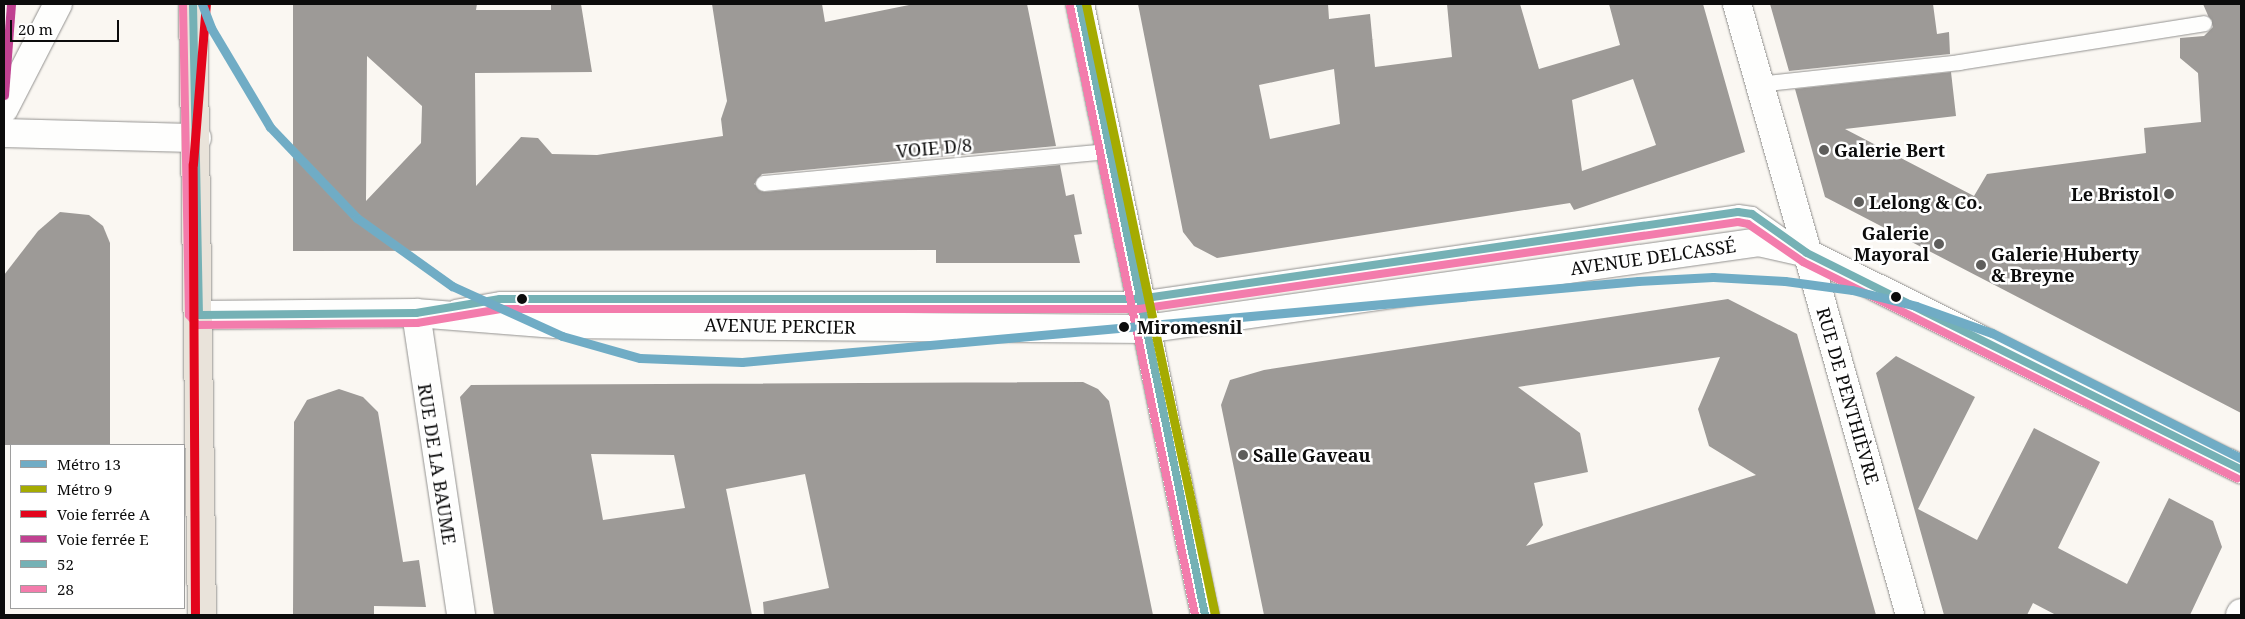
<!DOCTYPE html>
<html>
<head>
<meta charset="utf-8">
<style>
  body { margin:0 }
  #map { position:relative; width:2245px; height:619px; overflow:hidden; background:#faf7f2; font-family:"Noto Serif",serif }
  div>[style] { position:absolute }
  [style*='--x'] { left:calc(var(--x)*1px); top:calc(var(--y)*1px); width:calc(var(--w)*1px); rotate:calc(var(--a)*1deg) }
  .building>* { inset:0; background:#9d9a97 }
  .roads { filter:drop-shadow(0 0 1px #939290) drop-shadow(0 0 1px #939290) }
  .service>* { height:15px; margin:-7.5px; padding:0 7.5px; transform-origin:7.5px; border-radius:7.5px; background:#fefefd }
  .minor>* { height:28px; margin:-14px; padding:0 14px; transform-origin:14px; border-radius:14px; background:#fefefd }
  .tertiary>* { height:28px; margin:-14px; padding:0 14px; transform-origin:14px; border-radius:14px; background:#fefefd }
  .primary>* { height:28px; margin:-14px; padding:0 14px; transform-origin:14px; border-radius:14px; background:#e9e3da }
  .bus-1>* { height:8px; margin:-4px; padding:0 4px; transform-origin:4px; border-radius:4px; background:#75b1b5 }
  .bus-2>* { height:8px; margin:-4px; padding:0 4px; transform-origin:4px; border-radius:4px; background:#f37cac }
  .rail-1>* { height:9px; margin:-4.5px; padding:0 4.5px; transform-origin:4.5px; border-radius:4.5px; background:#e3051c }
  .rail-2>* { height:9px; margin:-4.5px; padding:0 4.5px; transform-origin:4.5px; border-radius:4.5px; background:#c04191 }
  .metro-1>* { height:9px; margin:-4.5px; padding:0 4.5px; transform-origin:4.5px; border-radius:4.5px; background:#70acc5 }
  .metro-2>* { height:9px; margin:-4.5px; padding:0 4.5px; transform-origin:4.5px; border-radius:4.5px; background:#a5ab01 }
  .dots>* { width:14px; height:14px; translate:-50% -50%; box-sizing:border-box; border:2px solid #fff; border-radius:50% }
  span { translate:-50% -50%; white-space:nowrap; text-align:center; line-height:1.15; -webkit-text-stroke:5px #fff; paint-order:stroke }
  .street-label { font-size:18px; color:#0c0c0c }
  .poi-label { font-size:18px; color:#0c0c0c; font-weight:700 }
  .left { translate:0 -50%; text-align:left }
  .right { translate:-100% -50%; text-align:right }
  .stop-label { font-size:18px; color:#0c0c0c; font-weight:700 }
  .frame { position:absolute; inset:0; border:5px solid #0c0c0c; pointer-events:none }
  .legend { position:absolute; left:10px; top:444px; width:175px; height:165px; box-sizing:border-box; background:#fff; border:1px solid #9e9e9e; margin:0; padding:6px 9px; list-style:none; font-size:15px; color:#0c0c0c }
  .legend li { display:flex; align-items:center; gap:10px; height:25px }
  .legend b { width:25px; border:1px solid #9e9e9e }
  .scale { position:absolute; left:10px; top:20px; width:109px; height:22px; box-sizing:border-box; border:2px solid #0c0c0c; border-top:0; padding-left:6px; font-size:15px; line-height:18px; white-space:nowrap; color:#0c0c0c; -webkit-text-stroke:4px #fff; paint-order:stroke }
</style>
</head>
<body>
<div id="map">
  <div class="building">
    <div style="clip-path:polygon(evenodd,293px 4px,477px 4px,476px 10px,551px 10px,551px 4px,581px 4px,592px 72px,475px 73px,476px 186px,521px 137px,538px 138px,552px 154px,597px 155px,723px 136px,721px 119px,727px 101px,712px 4px,822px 4px,825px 22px,914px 4px,1027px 4px,1056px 146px,762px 174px,754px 184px,764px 192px,1060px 165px,1066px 196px,1074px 194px,1082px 234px,1074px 235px,1080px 263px,936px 263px,936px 250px,293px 251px,293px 4px,367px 56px,422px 106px,421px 143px,366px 201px,367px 56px)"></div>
    <div style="clip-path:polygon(evenodd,1138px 4px,1328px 4px,1329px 19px,1370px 14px,1375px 67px,1452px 57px,1447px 4px,1520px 4px,1539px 69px,1620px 45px,1609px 4px,1703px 4px,1745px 152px,1574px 210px,1570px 203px,1217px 258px,1194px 246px,1183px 232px,1138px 4px,1334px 69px,1340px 124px,1270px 139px,1259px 85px,1334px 69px,1138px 4px,1633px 79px,1656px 145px,1582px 171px,1572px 100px,1633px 79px)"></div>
    <div style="clip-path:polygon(1770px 4px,1933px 4px,1937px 34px,1949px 32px,1950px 54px,1789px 71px)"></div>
    <div style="clip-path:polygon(2203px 4px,2240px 4px,2241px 413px,1825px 197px,1795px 89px,1951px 72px,1956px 116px,1845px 129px,1974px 196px,1987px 174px,2146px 153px,2144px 128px,2201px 122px,2198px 73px,2180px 58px,2180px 38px,2204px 36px,2213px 27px)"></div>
    <div style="clip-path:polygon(60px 212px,89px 215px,103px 226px,110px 243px,110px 445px,4px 445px,4px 275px,38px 231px)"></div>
    <div style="clip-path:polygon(evenodd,1728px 299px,1797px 334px,1876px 615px,1264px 615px,1221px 405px,1230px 380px,1264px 370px,1728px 299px,1720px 357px,1698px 409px,1709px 446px,1756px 475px,1526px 546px,1543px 525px,1534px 483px,1588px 472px,1580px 433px,1518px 387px,1720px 357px)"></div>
    <div style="clip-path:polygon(1896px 356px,1975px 397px,1918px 509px,1977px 540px,2034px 428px,2100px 462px,2058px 548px,2127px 584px,2169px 498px,2213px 521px,2222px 547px,2190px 615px,2056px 615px,2033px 603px,2027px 615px,1944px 615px,1876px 373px)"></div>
    <div style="clip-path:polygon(evenodd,1083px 382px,1098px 389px,1109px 401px,1153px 615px,764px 615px,763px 602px,829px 588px,805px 474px,726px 489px,752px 615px,494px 615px,460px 397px,471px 385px,1083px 382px,591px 454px,674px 455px,685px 508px,603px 520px,591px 454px)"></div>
    <div style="clip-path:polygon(339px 389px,363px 397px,378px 412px,403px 562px,419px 560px,426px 607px,374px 606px,374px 615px,293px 615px,294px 422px,307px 400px)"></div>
  </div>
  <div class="roads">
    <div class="service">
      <div style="--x:1758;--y:84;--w:202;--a:-6.2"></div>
      <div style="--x:1959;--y:62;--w:248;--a:-9"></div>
      <div style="--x:763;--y:183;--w:347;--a:-5.3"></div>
      <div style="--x:455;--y:307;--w:46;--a:-10.1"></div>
      <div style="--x:500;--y:299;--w:639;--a:0"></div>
      <div style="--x:1139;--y:299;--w:605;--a:-8.26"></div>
      <div style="--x:1738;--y:212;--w:14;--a:8"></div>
      <div style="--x:1752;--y:214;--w:50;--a:35.3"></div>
    </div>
    <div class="minor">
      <div style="--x:1737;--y:4;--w:635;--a:74.19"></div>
      <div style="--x:4;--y:133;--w:193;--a:1.5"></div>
      <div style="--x:416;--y:313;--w:305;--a:81.5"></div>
      <div style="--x:199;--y:315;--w:217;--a:-0.5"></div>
      <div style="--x:416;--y:313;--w:140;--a:4.5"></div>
      <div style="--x:556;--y:324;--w:589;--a:0.49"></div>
      <div style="--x:1145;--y:329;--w:620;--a:-8.06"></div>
      <div style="--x:1759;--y:242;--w:49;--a:12.9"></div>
      <div style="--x:1807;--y:253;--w:485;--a:26.5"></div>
    </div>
    <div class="tertiary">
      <div style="--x:1080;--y:4;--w:624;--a:78.44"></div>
      <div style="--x:4;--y:109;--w:118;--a:-62.8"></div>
      <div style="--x:2240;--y:615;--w:2;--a:-63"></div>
    </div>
    <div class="primary">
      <div style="--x:193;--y:4;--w:611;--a:89.16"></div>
    </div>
  </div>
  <div class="bus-1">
    <div style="--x:193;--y:4;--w:311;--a:88.9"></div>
    <div style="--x:199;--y:315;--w:217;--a:-0.5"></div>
    <div style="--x:416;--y:313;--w:85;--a:-9.5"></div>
    <div style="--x:500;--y:299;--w:639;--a:0"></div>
    <div style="--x:1139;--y:299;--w:605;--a:-8.26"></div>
    <div style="--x:1738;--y:212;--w:14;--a:8"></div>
    <div style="--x:1752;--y:214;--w:67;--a:35.3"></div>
    <div style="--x:1807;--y:253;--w:485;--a:26.5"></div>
    <div style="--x:1080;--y:4;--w:624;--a:78.44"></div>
  </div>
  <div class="bus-2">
    <div style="--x:183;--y:4;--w:311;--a:88.9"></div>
    <div style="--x:189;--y:315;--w:13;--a:51"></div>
    <div style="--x:197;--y:325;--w:220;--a:-0.5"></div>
    <div style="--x:417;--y:323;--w:85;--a:-9.5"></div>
    <div style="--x:501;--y:309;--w:638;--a:0"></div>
    <div style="--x:1139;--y:309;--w:605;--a:-8.26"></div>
    <div style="--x:1738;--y:222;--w:10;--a:11"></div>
    <div style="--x:1748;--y:224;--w:67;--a:34.6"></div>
    <div style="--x:1803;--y:262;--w:485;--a:26.5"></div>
    <div style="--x:1070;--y:6;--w:622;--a:78.4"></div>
  </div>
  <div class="rail-1">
    <div style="--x:195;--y:615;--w:451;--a:-90.3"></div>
    <div style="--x:193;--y:164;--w:161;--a:-85.4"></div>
  </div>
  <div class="rail-2">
    <div style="--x:4;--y:95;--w:91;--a:-85.6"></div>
  </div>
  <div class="metro-1">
    <div style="--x:202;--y:4;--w:26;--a:69"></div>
    <div style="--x:211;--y:28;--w:115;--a:59.2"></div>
    <div style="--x:270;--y:127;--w:126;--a:46.3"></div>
    <div style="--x:357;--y:218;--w:117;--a:35.6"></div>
    <div style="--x:452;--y:286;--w:121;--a:24.4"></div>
    <div style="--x:562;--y:336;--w:81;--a:15.8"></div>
    <div style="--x:640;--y:358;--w:102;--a:2.2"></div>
    <div style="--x:742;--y:362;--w:900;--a:-5.17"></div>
    <div style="--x:1638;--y:281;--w:75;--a:-3.1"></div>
    <div style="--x:1713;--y:277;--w:72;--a:3.2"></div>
    <div style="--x:1785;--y:281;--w:68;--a:7.7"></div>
    <div style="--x:1852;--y:290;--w:66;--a:14"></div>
    <div style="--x:1916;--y:306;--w:81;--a:19.6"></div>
    <div style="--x:1992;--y:333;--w:279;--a:26.7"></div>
  </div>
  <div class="metro-2">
    <div style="--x:1086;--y:4;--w:624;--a:78.08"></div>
  </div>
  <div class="dots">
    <div style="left:1824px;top:150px;background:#5f5e5c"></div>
    <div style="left:2169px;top:194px;background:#5f5e5c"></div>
    <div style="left:1859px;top:202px;background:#5f5e5c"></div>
    <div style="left:1939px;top:244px;background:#5f5e5c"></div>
    <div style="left:1981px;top:265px;background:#5f5e5c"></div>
    <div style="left:1896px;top:297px;background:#0c0c0c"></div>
    <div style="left:522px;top:299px;background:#0c0c0c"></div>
    <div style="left:1124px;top:327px;background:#0c0c0c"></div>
    <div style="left:1243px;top:455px;background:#5f5e5c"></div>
  </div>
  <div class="street-label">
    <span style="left:934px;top:148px;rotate:-5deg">VOIE D/8</span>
    <span style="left:1653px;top:257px;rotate:-8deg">AVENUE DELCASSÉ</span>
    <span style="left:780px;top:326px;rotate:1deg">AVENUE PERCIER</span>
    <span style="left:1848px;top:396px;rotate:74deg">RUE DE PENTHIÈVRE</span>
    <span style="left:437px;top:464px;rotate:81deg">RUE DE LA BAUME</span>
  </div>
  <div class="poi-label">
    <span class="left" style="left:1834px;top:150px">Galerie Bert</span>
    <span class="right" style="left:2159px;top:194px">Le Bristol</span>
    <span class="left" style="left:1869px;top:202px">Lelong &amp; Co.</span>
    <span class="right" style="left:1929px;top:244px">Galerie<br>Mayoral</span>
    <span class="left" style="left:1991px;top:265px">Galerie Huberty<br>&amp; Breyne</span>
    <span class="left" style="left:1253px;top:455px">Salle Gaveau</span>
  </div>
  <div class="stop-label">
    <span class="left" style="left:1137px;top:327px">Miromesnil</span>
  </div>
  <div class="frame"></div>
  <ul class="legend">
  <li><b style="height:6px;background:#70acc5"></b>Métro 13</li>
  <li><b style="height:6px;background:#a5ab01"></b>Métro 9</li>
  <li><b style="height:6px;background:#e3051c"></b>Voie ferrée A</li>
  <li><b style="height:6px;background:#c04191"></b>Voie ferrée E</li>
  <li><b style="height:6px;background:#75b1b5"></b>52</li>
  <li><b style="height:6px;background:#f37cac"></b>28</li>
  </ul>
  <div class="scale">20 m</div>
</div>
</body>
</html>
